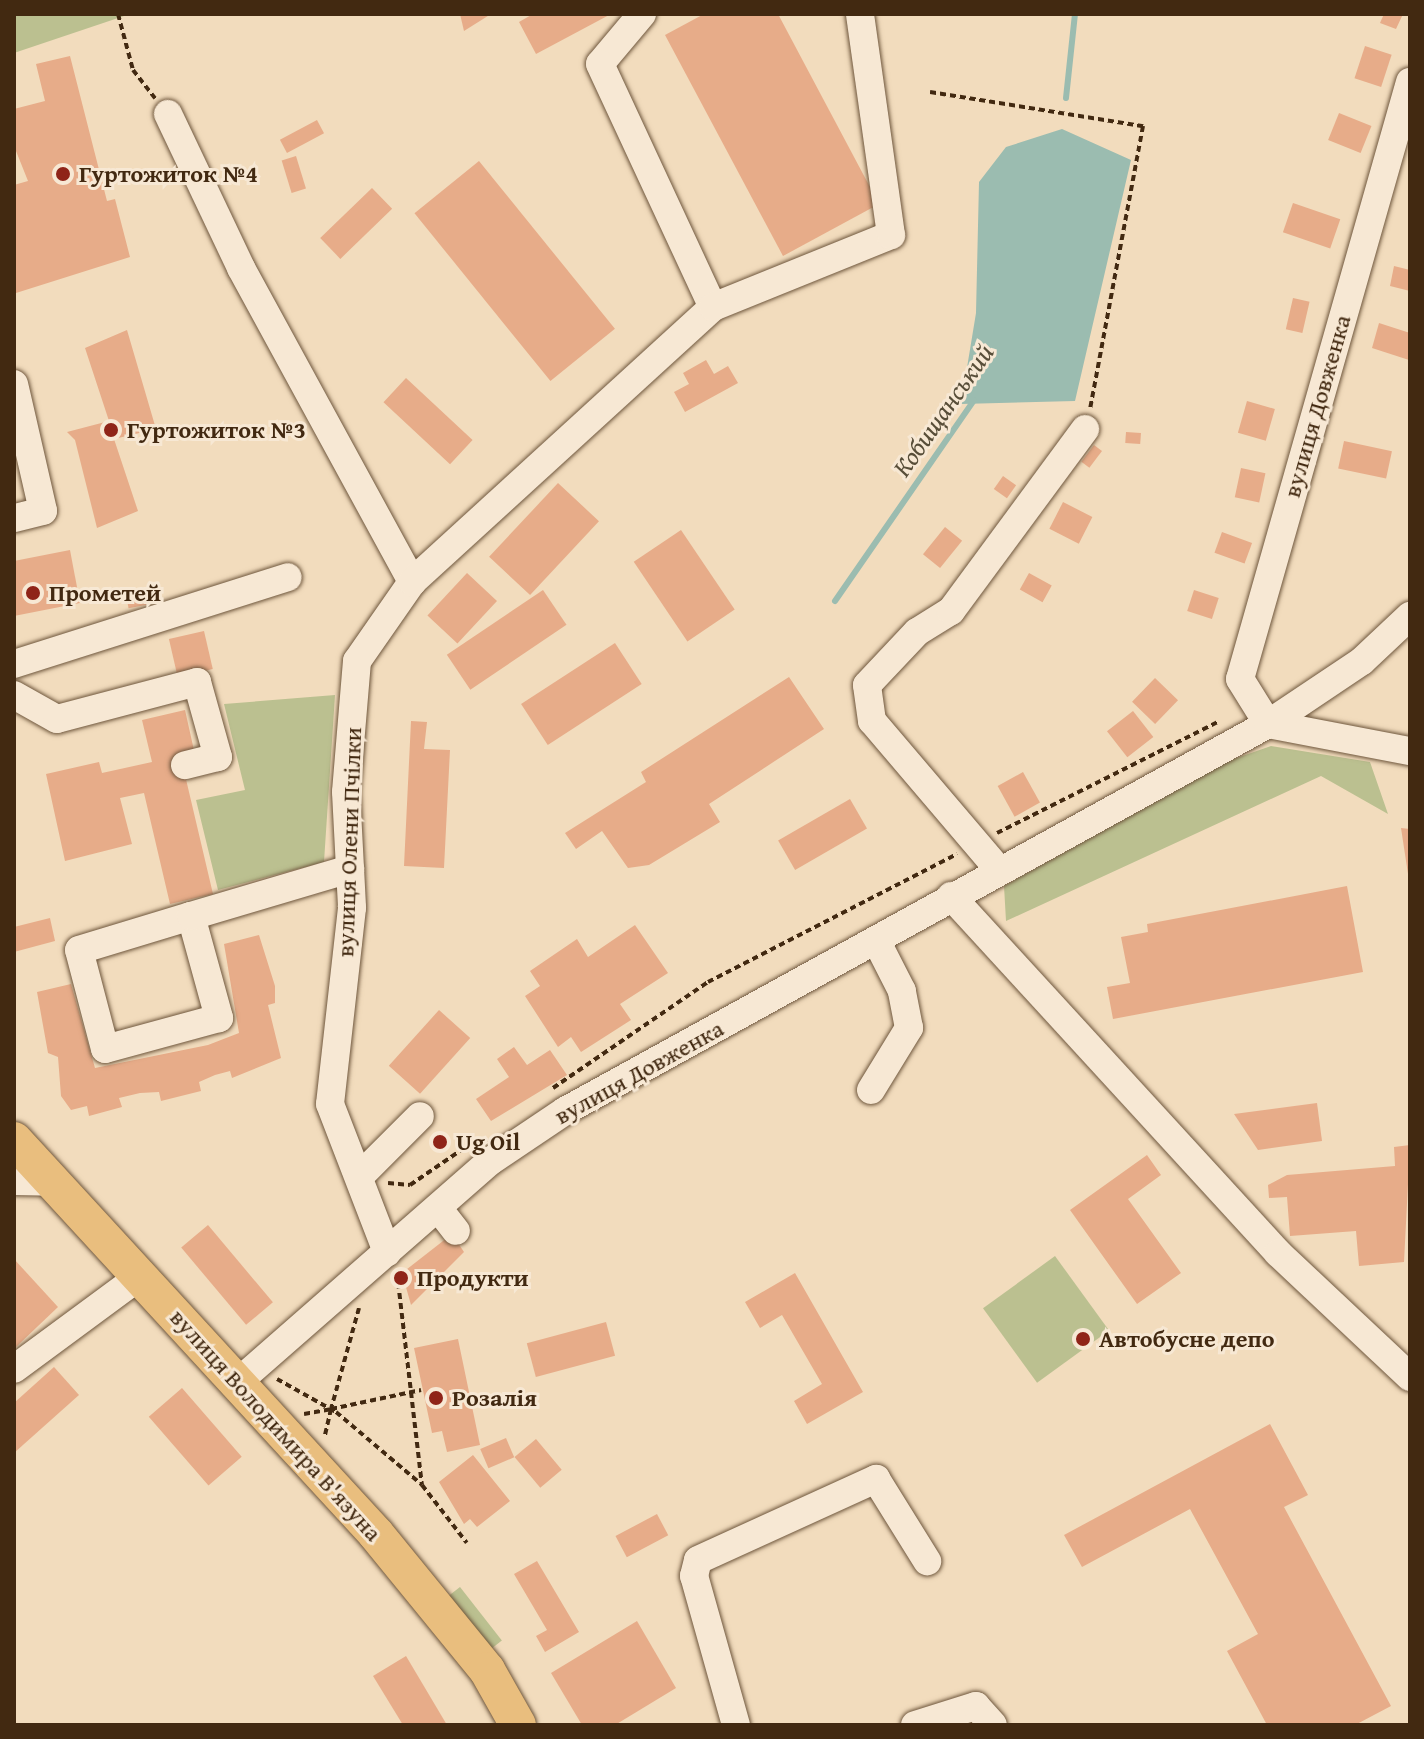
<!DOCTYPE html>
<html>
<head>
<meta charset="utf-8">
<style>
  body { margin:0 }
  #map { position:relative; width:1424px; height:1739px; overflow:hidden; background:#f2dcbd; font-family:"Gentium Book Plus",serif }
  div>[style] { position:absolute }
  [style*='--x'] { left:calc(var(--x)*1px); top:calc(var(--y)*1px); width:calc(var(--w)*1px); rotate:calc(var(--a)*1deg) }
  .green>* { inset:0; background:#bbc090; transform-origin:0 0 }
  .water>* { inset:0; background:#9bbcb0 }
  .stream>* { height:6px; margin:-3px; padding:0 3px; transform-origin:3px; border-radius:3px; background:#9bbcb0 }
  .building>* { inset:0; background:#e7ac89; transform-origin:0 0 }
  .path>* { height:4px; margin-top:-2px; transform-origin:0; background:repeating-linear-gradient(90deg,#422911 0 6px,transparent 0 10px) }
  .roads { filter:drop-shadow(0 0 2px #6e563c) drop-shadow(0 0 2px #6e563c) }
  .minor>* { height:28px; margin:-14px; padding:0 14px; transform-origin:14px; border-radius:14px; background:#f7e8d4 }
  .major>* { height:36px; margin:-18px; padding:0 18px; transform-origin:18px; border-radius:18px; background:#e9be7e }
  .dots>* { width:22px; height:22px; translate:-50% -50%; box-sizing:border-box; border:4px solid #f7e8d4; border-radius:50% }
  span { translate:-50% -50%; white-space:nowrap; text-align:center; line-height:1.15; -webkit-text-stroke:6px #f7e8d4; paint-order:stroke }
  .poi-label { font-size:24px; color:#422911; font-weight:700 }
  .left { translate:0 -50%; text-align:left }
  .street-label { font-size:24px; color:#422911 }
  .water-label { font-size:26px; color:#584e39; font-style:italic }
  .frame { position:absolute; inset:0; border:16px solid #422911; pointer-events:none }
</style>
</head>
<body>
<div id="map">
  <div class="green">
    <div style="clip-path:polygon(14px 14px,130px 14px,14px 53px)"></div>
    <div style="clip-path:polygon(335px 695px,324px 862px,218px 890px,196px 800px,245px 790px,224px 704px)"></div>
    <div style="clip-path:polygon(1271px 746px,1370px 762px,1388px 814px,1321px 776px,1006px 921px,1004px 886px,1231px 760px)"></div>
    <div style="left:1055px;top:1256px;width:92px;height:89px;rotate:54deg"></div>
    <div style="left:460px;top:1587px;width:68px;height:24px;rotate:52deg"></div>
  </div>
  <div class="water">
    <div style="clip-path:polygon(1062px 129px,1131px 160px,1075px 401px,961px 404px,976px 313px,979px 182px,1006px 147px)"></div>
  </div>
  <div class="stream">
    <div style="--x:1066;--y:98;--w:84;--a:-83.9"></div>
    <div style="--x:835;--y:601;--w:244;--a:-55.3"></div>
  </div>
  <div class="building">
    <div style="clip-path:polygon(460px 14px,491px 14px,464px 31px)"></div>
    <div style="clip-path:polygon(533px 14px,611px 14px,536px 54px,519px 22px)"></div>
    <div style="clip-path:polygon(704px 14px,778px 14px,879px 204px,783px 256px,665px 35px)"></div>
    <div style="clip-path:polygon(1384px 14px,1403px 14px,1396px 29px,1380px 23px)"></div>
    <div style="left:1365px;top:46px;width:28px;height:34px;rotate:18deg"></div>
    <div style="clip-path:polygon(70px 56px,107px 201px,115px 199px,130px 257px,16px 293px,14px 185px,28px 181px,14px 146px,14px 109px,45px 101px,36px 64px)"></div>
    <div style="left:1339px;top:113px;width:35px;height:29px;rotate:22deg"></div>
    <div style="left:317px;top:120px;width:15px;height:42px;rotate:62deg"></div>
    <div style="left:296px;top:156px;width:34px;height:15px;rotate:73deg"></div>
    <div style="left:479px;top:161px;width:216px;height:83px;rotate:51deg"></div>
    <div style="left:372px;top:188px;width:29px;height:72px;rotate:46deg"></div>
    <div style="left:1293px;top:203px;width:50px;height:31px;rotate:19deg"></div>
    <div style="clip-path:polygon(1394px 266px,1410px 270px,1410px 291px,1390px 286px)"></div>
    <div style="left:1293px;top:298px;width:17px;height:32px;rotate:13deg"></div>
    <div style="clip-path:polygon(1379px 323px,1410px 333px,1409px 360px,1372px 348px)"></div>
    <div style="clip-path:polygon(127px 330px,156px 429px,114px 439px,138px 511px,97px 528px,75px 440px,67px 432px,109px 421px,85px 348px)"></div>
    <div style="clip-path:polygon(706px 360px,714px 374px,728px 366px,738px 383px,685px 412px,674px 392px,689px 384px,683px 373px)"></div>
    <div style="left:406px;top:378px;width:91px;height:33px;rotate:43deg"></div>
    <div style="left:1247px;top:401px;width:29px;height:33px;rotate:16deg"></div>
    <div style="left:1126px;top:432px;width:15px;height:11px;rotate:4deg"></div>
    <div style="left:1344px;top:441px;width:49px;height:28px;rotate:12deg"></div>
    <div style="left:1094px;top:445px;width:10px;height:21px;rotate:37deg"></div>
    <div style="left:1241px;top:468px;width:25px;height:30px;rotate:12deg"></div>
    <div style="left:1003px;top:476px;width:16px;height:16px;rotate:35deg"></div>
    <div style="left:558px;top:483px;width:56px;height:101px;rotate:43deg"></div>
    <div style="left:1063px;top:502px;width:33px;height:30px;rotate:27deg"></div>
    <div style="left:945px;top:527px;width:22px;height:35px;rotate:39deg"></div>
    <div style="left:681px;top:530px;width:96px;height:57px;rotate:56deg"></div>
    <div style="left:1222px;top:532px;width:32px;height:22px;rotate:20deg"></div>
    <div style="clip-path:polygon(70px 550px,80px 603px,14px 616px,14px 561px)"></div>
    <div style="left:467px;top:573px;width:41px;height:58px;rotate:43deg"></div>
    <div style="left:1029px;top:573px;width:26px;height:19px;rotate:29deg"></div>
    <div style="left:154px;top:587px;width:16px;height:29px;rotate:79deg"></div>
    <div style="left:543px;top:590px;width:42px;height:116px;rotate:56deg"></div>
    <div style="left:1194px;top:590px;width:26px;height:22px;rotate:18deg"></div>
    <div style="left:204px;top:631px;width:39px;height:36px;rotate:77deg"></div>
    <div style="left:615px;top:643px;width:49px;height:112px;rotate:57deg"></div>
    <div style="clip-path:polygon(789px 677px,824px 729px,709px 804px,720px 822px,649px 865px,628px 868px,602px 831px,576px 849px,565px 833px,646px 782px,641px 772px)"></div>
    <div style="left:1155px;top:678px;width:32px;height:33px;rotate:44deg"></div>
    <div style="clip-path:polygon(185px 710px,195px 755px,185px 775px,213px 894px,170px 904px,144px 793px,120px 798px,132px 844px,65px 861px,46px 774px,99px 762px,102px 773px,152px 762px,142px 720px)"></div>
    <div style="left:1133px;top:711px;width:33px;height:33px;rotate:52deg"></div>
    <div style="clip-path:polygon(411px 721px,427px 722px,424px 749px,450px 750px,444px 868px,404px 866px)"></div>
    <div style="left:1023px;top:772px;width:35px;height:29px;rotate:61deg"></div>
    <div style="left:850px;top:799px;width:34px;height:83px;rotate:60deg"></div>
    <div style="clip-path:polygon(1401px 828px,1410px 829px,1410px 874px,1408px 874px)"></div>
    <div style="clip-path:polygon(1347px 886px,1363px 972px,1113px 1019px,1107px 987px,1130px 983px,1121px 937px,1148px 932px,1147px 924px)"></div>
    <div style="clip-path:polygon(50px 918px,55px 941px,14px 952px,14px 927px)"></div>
    <div style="clip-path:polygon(635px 925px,668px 973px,620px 1004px,631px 1020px,581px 1052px,571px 1037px,558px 1047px,525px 996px,540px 986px,530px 971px,577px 939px,588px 957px)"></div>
    <div style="clip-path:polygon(259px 935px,275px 986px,275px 1003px,268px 1005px,281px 1058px,232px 1078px,230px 1071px,215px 1075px,199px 1082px,201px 1091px,161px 1101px,159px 1092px,140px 1093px,119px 1098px,122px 1107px,89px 1116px,87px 1106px,71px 1110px,61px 1096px,58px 1057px,48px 1053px,37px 992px,71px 984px,95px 1068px,208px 1045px,239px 1033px,224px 944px)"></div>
    <div style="left:439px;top:1010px;width:42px;height:75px;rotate:42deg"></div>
    <div style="clip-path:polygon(514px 1047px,527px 1065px,550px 1050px,567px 1075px,491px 1121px,476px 1099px,509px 1077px,497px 1059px)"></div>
    <div style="clip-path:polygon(1317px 1103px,1322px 1141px,1258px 1150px,1234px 1114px)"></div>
    <div style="clip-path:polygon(1410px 1145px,1404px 1262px,1359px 1266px,1356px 1231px,1290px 1236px,1287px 1197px,1269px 1198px,1268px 1185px,1287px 1175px,1395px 1166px,1394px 1147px)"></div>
    <div style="clip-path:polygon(1147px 1155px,1161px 1175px,1128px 1199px,1181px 1273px,1137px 1304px,1070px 1210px)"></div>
    <div style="left:208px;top:1225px;width:101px;height:35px;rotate:50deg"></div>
    <div style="clip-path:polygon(452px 1234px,464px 1252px,411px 1305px,402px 1273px)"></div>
    <div style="clip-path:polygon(14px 1259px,58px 1307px,16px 1347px,14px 1345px)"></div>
    <div style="clip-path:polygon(795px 1273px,863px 1392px,807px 1424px,794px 1401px,822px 1384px,782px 1315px,760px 1328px,745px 1302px)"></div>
    <div style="left:606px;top:1322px;width:35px;height:82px;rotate:75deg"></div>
    <div style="clip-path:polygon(458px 1339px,480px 1445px,447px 1452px,442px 1431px,432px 1433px,414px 1348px)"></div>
    <div style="clip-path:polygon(54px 1367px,79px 1395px,14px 1453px,14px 1403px)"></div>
    <div style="left:182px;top:1388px;width:91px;height:44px;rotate:49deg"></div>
    <div style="clip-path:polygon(1270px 1424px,1308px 1495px,1284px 1507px,1391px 1706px,1355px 1725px,1267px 1725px,1227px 1651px,1258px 1634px,1190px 1509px,1082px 1567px,1064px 1535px)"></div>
    <div style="left:506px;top:1438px;width:21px;height:28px;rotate:67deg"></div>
    <div style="left:536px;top:1439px;width:40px;height:28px;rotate:50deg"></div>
    <div style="clip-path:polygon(473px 1455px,510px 1501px,477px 1527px,470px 1519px,464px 1524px,439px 1482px)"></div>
    <div style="left:657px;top:1514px;width:24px;height:47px;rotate:62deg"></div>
    <div style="clip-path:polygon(537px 1561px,579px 1632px,545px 1652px,536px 1636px,547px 1630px,514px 1574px)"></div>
    <div style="clip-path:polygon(637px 1621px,676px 1688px,615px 1725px,582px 1725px,551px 1673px)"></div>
    <div style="clip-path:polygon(406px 1656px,447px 1725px,403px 1725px,373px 1676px)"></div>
  </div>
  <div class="path">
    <div style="--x:118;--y:14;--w:58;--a:75"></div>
    <div style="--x:133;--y:70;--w:36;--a:52"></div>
    <div style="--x:930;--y:92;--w:216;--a:9.1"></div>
    <div style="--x:1143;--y:126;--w:287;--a:100.6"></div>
    <div style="--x:997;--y:833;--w:247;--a:-26.7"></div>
    <div style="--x:553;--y:1088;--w:188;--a:-34.4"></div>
    <div style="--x:708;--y:982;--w:280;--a:-27.2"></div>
    <div style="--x:388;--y:1183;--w:22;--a:5"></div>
    <div style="--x:410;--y:1185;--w:76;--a:-34.3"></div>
    <div style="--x:397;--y:1273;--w:213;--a:83.3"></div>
    <div style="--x:359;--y:1308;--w:105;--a:105.5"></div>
    <div style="--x:331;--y:1409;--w:92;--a:-11.9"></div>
    <div style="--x:277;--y:1379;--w:68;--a:29.2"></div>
    <div style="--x:336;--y:1412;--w:113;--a:40.3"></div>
    <div style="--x:422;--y:1485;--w:73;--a:52.2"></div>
    <div style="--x:304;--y:1414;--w:27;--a:-10"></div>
    <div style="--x:331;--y:1409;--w:28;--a:103"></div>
  </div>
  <div class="roads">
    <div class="minor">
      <div style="--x:642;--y:14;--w:65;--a:130"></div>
      <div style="--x:600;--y:64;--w:268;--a:65.1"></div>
      <div style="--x:168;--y:114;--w:170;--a:64.6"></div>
      <div style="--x:241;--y:268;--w:358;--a:61.4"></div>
      <div style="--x:412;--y:582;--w:96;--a:124.8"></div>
      <div style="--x:357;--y:661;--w:131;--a:94.8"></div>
      <div style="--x:346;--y:792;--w:116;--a:87"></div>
      <div style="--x:352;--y:908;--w:197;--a:96.4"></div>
      <div style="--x:330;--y:1104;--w:159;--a:68.9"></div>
      <div style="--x:14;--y:384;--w:130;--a:77.1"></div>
      <div style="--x:43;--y:511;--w:30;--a:166"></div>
      <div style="--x:412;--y:582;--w:408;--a:-42.4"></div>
      <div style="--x:713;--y:307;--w:192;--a:-22"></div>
      <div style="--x:891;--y:235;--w:223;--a:-98"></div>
      <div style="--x:14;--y:664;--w:287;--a:-17.6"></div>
      <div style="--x:14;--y:695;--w:49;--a:29.2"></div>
      <div style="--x:57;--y:719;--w:145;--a:-14.8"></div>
      <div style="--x:197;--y:682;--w:78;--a:74.4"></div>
      <div style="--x:218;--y:757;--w:34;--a:166"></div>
      <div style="--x:1268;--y:724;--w:53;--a:-121.9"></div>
      <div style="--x:1240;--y:679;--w:621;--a:-74.11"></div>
      <div style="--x:1268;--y:724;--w:145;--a:10.8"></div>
      <div style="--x:999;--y:870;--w:196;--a:-130.4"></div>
      <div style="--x:872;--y:721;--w:36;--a:-98"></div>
      <div style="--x:867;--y:685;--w:73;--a:-46.7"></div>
      <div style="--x:917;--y:632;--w:40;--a:-32"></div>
      <div style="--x:951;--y:611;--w:226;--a:-53.6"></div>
      <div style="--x:951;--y:896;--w:484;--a:47.5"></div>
      <div style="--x:1278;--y:1253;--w:181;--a:43.2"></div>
      <div style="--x:191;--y:916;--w:106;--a:74.6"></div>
      <div style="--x:219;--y:1018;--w:118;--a:164.8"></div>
      <div style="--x:105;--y:1049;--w:102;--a:-104.7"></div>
      <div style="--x:79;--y:950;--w:117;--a:-16.9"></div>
      <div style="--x:191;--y:916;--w:166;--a:-16.5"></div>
      <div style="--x:871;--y:1090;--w:73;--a:-58.5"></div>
      <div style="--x:909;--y:1028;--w:38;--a:-101"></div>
      <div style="--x:902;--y:991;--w:55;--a:-117"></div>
      <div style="--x:359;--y:1177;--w:86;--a:-45"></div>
      <div style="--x:14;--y:1181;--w:39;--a:1"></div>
      <div style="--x:438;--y:1208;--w:29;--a:52"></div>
      <div style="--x:14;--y:1369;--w:157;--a:-36.4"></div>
      <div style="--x:238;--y:1382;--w:337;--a:-41.2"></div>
      <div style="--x:492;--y:1160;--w:88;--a:-33.9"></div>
      <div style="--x:565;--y:1111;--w:802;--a:-28.83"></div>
      <div style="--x:1268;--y:724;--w:113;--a:-33.8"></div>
      <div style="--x:1362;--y:661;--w:66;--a:-43.2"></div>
      <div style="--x:736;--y:1725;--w:155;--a:-105.7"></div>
      <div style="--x:694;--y:1576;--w:16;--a:-76"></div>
      <div style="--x:698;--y:1560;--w:196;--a:-24.5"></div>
      <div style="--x:876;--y:1479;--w:97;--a:58.1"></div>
      <div style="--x:915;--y:1725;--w:64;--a:-17.3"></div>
      <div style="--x:976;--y:1706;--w:25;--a:48"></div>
    </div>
    <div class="major">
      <div style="--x:14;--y:1140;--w:535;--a:47.42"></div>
      <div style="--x:376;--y:1534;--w:176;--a:50.8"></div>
      <div style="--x:487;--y:1670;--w:63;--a:60.6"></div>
    </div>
  </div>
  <div class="dots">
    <div style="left:63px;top:174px;background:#8f2418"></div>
    <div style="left:111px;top:430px;background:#8f2418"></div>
    <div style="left:33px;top:593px;background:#8f2418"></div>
    <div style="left:440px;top:1142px;background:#8f2418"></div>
    <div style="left:401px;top:1278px;background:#8f2418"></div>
    <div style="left:1083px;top:1339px;background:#8f2418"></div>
    <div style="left:436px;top:1398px;background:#8f2418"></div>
  </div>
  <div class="poi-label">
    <span class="left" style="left:79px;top:174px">Гуртожиток №4</span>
    <span class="left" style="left:127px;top:430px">Гуртожиток №3</span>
    <span class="left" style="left:49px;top:593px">Прометей</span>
    <span class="left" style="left:456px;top:1142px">Ug Oil</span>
    <span class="left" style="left:417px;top:1278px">Продукти</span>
    <span class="left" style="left:1099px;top:1339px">Автобусне депо</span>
    <span class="left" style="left:452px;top:1398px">Розалія</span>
  </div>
  <div class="street-label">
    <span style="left:1317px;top:406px;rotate:-74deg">вулиця Довженка</span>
    <span style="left:349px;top:842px;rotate:-88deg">вулиця Олени Пчілки</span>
    <span style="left:639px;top:1072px;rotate:-29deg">вулиця Довженка</span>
    <span style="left:276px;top:1425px;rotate:48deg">вулиця Володимира В'язуна</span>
  </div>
  <div class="water-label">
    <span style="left:943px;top:410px;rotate:-55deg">Кобищанський</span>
  </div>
  <div class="frame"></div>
</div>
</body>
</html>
